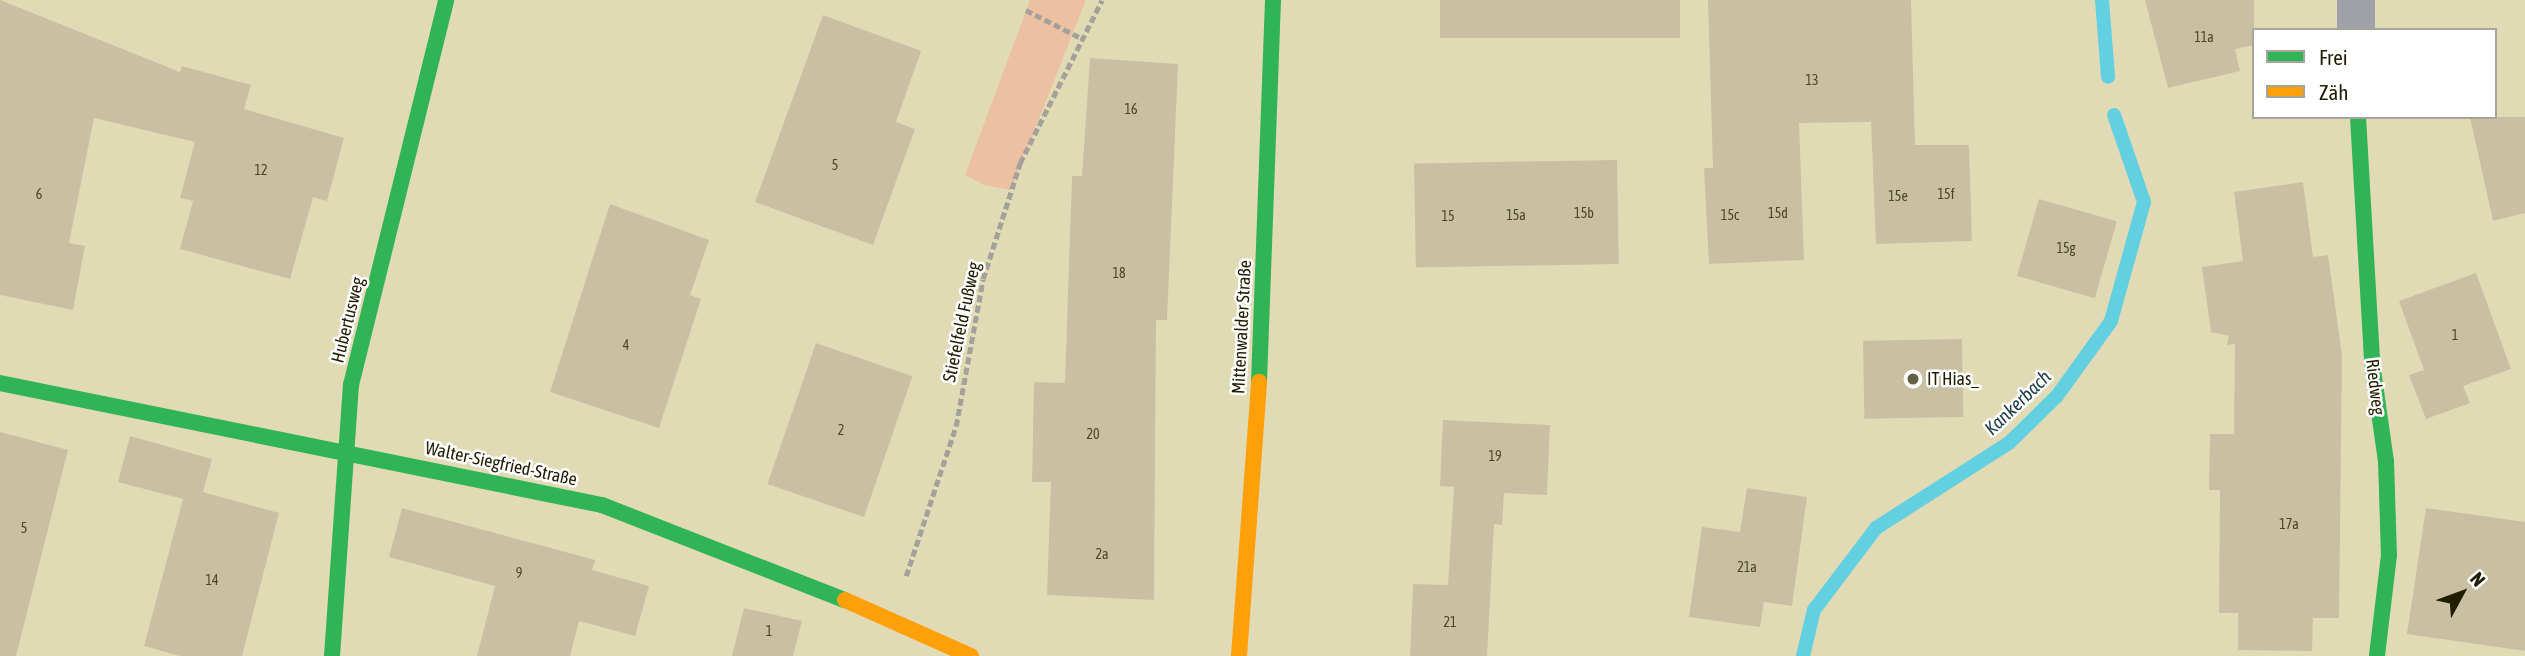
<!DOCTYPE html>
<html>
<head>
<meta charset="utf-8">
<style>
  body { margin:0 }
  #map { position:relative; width:2525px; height:656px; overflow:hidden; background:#e1dbb5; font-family:"Asap Condensed",sans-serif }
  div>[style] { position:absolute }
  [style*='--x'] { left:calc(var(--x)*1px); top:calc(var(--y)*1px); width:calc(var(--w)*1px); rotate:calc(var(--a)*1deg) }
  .green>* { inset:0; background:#ecc1a1 }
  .stream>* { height:14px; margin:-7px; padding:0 7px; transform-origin:7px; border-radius:7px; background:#62d0e0 }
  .building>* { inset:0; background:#c9c0a3; transform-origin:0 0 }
  .path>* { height:4.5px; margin-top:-2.25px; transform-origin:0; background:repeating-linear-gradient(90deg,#a3a19a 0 7px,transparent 0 10.5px) }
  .street>* { height:38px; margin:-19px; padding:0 19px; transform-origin:19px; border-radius:19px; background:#a1a1aa }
  .fast>* { height:16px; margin:-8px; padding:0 8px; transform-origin:8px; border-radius:8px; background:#30b455 }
  .slow>* { height:16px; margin:-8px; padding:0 8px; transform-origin:8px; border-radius:8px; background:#ff9f0a }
  .dots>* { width:19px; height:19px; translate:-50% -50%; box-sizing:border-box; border:4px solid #fff; border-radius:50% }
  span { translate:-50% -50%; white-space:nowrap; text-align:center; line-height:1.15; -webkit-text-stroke:5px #fff; paint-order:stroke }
  .number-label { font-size:14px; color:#4b462a }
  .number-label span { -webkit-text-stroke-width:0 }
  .street-label { font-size:18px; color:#211d02 }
  .poi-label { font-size:18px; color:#211d02 }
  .left { translate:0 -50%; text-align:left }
  .water-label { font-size:19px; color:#214049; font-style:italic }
  .legend { position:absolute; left:2252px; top:28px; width:245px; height:91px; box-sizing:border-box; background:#fff; border:2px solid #a6a59a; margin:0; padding:9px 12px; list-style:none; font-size:21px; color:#211d02 }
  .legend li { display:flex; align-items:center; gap:14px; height:35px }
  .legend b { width:35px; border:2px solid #a6a59a }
  .north { position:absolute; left:2427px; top:558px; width:70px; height:70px; -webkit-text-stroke:5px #fff; paint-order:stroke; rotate:49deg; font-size:19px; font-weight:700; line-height:28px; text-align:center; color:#211d02 }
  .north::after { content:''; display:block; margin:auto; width:24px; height:32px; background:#211d02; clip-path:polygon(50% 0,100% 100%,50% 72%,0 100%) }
</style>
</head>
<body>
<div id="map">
  <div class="green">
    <div style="clip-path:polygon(1030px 0,1086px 0,1011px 190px,984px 185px,965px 175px)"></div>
  </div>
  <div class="stream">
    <div style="--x:2102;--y:0;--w:77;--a:85.5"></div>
    <div style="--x:1803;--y:656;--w:47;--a:-76.6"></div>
    <div style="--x:1814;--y:610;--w:103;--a:-52.9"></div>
    <div style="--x:1876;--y:528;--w:158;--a:-32.6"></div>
    <div style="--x:2009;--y:443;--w:67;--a:-44.4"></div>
    <div style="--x:2057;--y:396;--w:92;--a:-54.2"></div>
    <div style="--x:2111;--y:321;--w:123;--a:-74.5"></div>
    <div style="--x:2144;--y:202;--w:92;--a:-109"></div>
  </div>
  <div class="building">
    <div style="clip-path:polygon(0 0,180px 72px,182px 66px,251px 85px,244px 109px,344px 138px,327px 201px,313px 197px,290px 279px,180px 249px,193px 201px,180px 198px,195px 142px,94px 118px,69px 243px,85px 246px,73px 310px,0 295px)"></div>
    <div style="left:1440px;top:0;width:240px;height:38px"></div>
    <div style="clip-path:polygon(1708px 0,1911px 0,1915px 145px,1969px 145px,1972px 241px,1876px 244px,1871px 122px,1799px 123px,1804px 260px,1709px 264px,1704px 168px,1713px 168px)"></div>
    <div style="clip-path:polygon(2145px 0,2254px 0,2254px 45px,2235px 49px,2240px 71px,2168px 88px)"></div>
    <div style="clip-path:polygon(823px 15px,921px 51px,896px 122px,915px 129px,873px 245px,755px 202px)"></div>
    <div style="clip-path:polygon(1090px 58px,1178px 64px,1167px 320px,1156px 320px,1154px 600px,1047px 595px,1051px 482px,1032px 482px,1034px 382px,1065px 383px,1072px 176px,1082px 176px)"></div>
    <div style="clip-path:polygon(2470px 117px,2525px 117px,2525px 213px,2493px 221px)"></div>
    <div style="left:1617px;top:160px;width:104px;height:203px;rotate:89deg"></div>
    <div style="clip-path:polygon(2303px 182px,2313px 257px,2328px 255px,2342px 355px,2339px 618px,2313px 618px,2312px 651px,2238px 650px,2238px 613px,2219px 613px,2220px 490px,2209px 490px,2210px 434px,2234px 434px,2235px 344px,2227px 345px,2229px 336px,2211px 332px,2202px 267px,2243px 261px,2234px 192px)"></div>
    <div style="left:2039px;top:199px;width:81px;height:80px;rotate:16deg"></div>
    <div style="clip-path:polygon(610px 204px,709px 240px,690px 295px,701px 299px,659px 428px,550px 392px)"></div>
    <div style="clip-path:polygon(2476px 273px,2511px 369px,2463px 386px,2470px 403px,2426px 419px,2409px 375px,2424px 370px,2399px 301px)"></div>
    <div style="left:1962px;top:339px;width:78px;height:99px;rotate:89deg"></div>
    <div style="left:816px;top:343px;width:102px;height:149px;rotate:19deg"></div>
    <div style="clip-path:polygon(1443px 420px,1550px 425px,1547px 495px,1504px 493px,1502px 525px,1494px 524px,1487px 656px,1410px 656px,1413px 584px,1448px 585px,1454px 487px,1440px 486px)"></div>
    <div style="clip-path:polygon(0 432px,68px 450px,16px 656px,0 656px)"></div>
    <div style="clip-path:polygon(130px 436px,212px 459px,203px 492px,279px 513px,242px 656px,180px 656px,144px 646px,183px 499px,118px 482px)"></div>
    <div style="clip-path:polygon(1747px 488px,1807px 497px,1792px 606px,1764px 602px,1760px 627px,1689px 617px,1702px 527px,1740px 532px)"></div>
    <div style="clip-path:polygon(402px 508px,595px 560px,592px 570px,649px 586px,635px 636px,579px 621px,570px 656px,477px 656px,495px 586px,389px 557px)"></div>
    <div style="clip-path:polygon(2426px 508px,2525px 522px,2525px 651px,2407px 634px)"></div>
    <div style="clip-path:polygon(744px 608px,802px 621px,793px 656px,732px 656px)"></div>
  </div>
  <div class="path">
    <div style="--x:1026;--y:10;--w:64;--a:27"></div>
    <div style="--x:906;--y:576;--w:158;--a:-71.6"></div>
    <div style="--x:956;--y:426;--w:149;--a:-79.6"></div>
    <div style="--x:983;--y:279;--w:122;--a:-72.3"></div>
    <div style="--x:1020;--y:163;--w:182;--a:-63.3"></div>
  </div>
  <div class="street">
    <div style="--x:2356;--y:0;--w:30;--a:90"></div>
  </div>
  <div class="fast">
    <div style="--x:2358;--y:117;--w:246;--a:86.7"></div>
    <div style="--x:2372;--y:363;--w:99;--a:81.9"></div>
    <div style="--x:2386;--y:461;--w:94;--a:88.2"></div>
    <div style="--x:2389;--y:555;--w:102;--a:96.8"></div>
    <div style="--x:1259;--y:382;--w:382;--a:-87.9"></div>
    <div style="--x:0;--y:383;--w:614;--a:11.46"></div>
    <div style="--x:602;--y:505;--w:261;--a:21.4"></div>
    <div style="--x:332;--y:656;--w:272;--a:-86"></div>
    <div style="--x:351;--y:385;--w:397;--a:-76.1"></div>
  </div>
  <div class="slow">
    <div style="--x:845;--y:600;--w:138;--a:24"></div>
    <div style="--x:1239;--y:656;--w:275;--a:-85.8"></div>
  </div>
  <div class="dots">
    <div style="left:1913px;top:379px;background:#646041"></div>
  </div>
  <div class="number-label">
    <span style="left:2204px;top:37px">11a</span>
    <span style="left:1812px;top:80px">13</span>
    <span style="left:1131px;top:109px">16</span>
    <span style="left:835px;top:165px">5</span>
    <span style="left:261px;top:170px">12</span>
    <span style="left:39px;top:194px">6</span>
    <span style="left:1946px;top:194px">15f</span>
    <span style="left:1898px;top:196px">15e</span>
    <span style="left:1584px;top:213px">15b</span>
    <span style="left:1778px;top:213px">15d</span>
    <span style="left:1516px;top:215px">15a</span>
    <span style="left:1730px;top:215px">15c</span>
    <span style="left:1448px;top:216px">15</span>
    <span style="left:2066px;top:248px">15g</span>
    <span style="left:1119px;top:273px">18</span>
    <span style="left:2455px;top:335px">1</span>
    <span style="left:626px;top:345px">4</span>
    <span style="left:841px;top:430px">2</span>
    <span style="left:1093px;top:434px">20</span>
    <span style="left:1495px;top:456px">19</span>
    <span style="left:2289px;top:524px">17a</span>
    <span style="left:24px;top:528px">5</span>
    <span style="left:1102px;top:554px">2a</span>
    <span style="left:1747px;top:567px">21a</span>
    <span style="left:519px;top:573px">9</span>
    <span style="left:212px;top:580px">14</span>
    <span style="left:1450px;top:622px">21</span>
    <span style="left:769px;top:631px">1</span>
  </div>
  <div class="street-label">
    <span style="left:348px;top:320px;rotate:-76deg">Hubertusweg</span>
    <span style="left:962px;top:322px;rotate:-78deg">Stiefelfeld Fußweg</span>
    <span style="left:1242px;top:327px;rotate:-87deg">Mittenwalder Straße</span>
    <span style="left:2375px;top:387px;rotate:83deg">Riedweg</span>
    <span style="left:501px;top:464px;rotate:12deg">Walter-Siegfried-Straße</span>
  </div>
  <div class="poi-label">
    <span class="left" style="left:1927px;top:379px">IT Hias_</span>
  </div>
  <div class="water-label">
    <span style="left:2018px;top:403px;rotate:-44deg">Kankerbach</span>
  </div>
  <ul class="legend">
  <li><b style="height:9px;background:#30b455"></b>Frei</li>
  <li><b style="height:9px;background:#ff9f0a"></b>Zäh</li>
  </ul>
  <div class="north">N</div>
</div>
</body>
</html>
